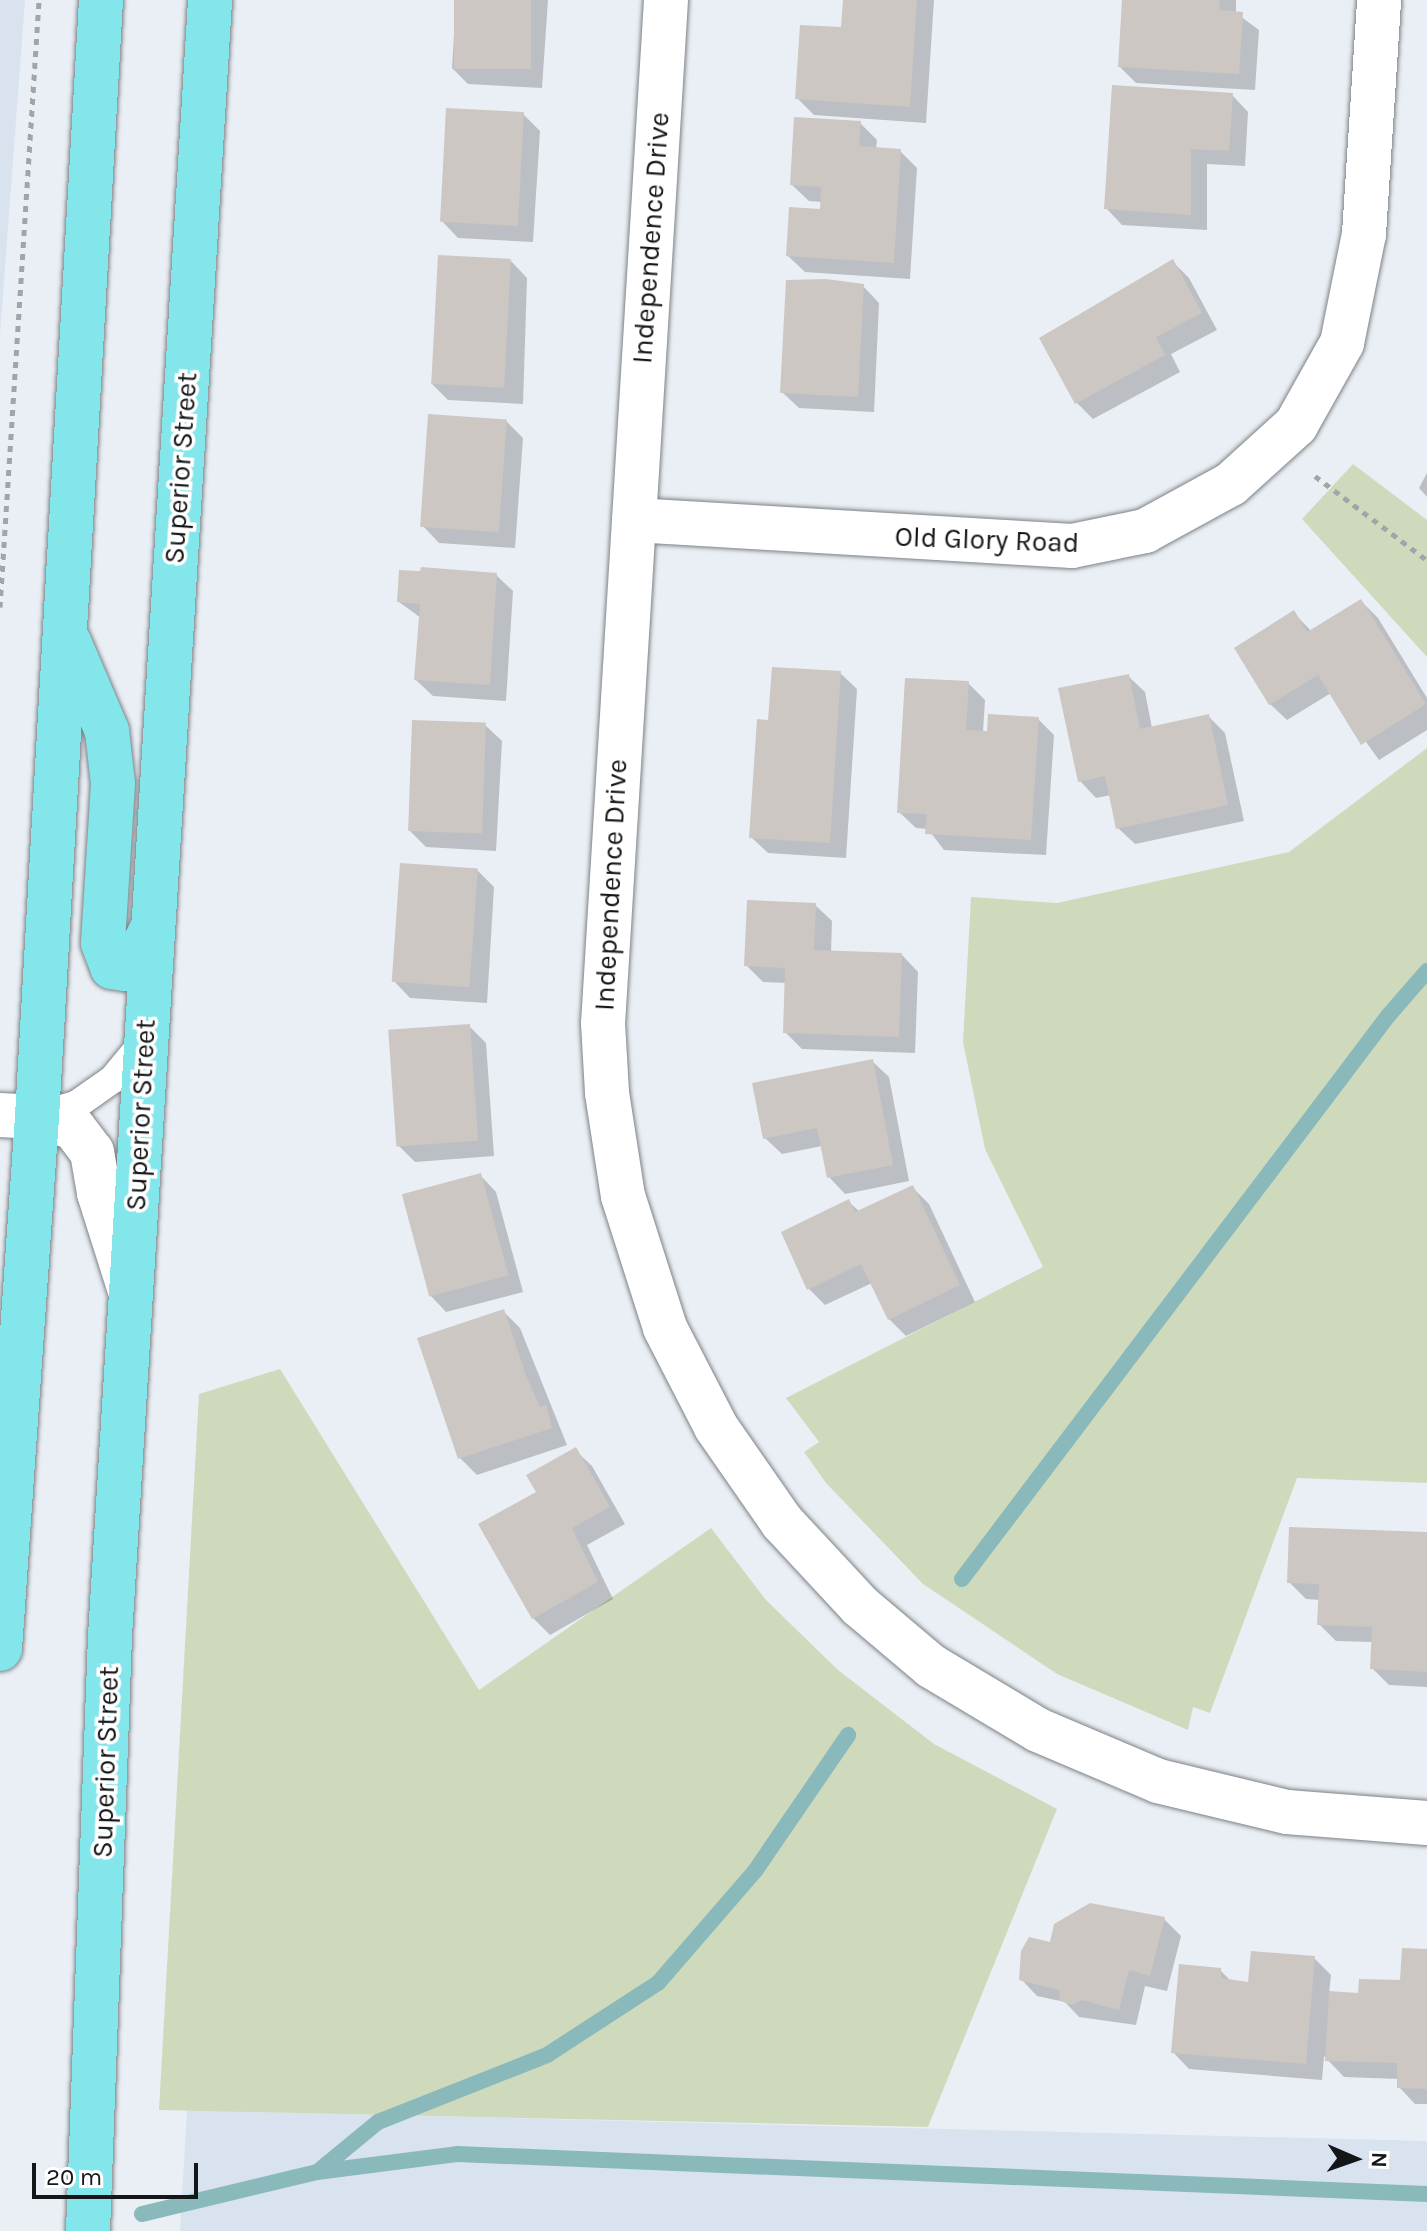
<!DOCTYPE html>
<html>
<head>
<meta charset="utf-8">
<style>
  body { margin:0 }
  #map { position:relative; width:1427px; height:2231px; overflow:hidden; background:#eaeff5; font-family:Karla,sans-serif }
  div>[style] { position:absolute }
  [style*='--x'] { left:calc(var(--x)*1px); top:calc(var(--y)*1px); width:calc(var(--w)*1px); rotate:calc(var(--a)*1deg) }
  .built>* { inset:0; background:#d9e3ef }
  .green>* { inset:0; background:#cfdabd }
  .shadow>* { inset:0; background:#0003 }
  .stream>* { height:16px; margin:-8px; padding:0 8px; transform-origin:8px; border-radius:8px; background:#8ab9bc }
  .building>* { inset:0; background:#ccc7c2; transform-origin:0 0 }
  .path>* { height:5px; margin-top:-2.5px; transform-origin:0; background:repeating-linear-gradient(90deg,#a1a5a9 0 6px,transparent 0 12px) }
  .roads { filter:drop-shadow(0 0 2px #7d8287) drop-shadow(0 0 2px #7d8287) }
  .lane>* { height:28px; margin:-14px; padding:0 14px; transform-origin:14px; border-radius:14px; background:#fff }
  .street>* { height:44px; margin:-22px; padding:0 22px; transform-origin:22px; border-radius:22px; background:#fff }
  .primary>* { height:44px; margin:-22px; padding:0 22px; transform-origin:22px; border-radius:22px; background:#82e6eb }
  span { translate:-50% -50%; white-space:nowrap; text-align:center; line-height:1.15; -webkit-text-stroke:7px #fff; paint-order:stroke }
  .street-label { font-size:28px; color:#141618 }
  .north { position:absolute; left:1315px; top:2119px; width:80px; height:80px; -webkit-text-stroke:6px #fff; paint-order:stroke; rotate:92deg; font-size:22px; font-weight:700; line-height:32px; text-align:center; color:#141618 }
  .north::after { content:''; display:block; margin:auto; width:28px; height:36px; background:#141618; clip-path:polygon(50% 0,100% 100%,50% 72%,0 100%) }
  .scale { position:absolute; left:32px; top:2163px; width:166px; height:36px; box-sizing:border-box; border:4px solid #141618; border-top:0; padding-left:10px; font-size:24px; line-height:28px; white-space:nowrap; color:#141618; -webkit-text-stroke:6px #fff; paint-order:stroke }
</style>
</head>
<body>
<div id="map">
  <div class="built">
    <div style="clip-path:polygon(0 0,25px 0,0 335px)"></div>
    <div style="clip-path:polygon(187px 2110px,1427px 2141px,1427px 2231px,180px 2231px)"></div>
  </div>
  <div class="green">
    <div style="clip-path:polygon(1353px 464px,1427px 520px,1427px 657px,1302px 519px)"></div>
    <div style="clip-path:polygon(1427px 748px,1427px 1483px,1297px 1478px,1210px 1713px,1193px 1707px,1188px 1730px,1057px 1674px,923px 1584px,826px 1483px,804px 1452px,819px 1442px,786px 1398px,1043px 1267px,985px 1149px,963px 1042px,971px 897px,1057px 903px,1289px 852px)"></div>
    <div style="clip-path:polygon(280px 1369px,479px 1690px,711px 1528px,766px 1600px,838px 1670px,934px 1744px,1057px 1809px,928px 2127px,159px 2110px,199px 1394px)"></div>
  </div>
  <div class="shadow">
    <div style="clip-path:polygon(456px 0,548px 0,542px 88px,468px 84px,452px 68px)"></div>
    <div style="clip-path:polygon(845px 0,934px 0,926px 123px,814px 115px,797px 98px,843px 30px)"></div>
    <div style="clip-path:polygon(1124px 0,1236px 0,1236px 13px,1259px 30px,1255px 90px,1136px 83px,1120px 67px)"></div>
    <div style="clip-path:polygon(1232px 95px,1248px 112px,1245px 166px,1207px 164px,1207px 230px,1122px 225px,1106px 208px)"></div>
    <div style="clip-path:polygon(523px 114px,540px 131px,533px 242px,458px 238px,442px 221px)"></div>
    <div style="clip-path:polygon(860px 123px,877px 140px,876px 149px,900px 151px,917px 168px,910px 279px,805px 272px,788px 256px,822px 211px,822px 202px,809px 201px,792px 185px)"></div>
    <div style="clip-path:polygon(511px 261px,527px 278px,523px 404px,448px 400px,431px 383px)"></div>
    <div style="clip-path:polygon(1173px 262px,1189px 278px,1217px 330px,1171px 354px,1180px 372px,1093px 419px,1076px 402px)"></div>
    <div style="clip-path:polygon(863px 286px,879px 303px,874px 412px,799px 408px,782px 392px)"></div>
    <div style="clip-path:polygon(506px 421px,523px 438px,515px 548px,439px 543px,423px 526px)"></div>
    <div style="clip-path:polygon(1427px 473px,1427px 497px,1419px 488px)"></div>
    <div style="clip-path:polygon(496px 575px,513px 591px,506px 701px,433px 696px,416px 680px,421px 618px,399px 602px)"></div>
    <div style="clip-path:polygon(1361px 601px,1378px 618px,1427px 698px,1427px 730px,1379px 760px,1331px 693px,1287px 720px,1270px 704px,1294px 613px,1312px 632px)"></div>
    <div style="clip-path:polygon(840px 673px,857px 689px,846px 858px,768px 853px,751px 837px)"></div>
    <div style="clip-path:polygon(1128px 676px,1145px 692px,1152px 728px,1209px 717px,1225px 733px,1244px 821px,1135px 844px,1118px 828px,1111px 795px,1096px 798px,1080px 781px)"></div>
    <div style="clip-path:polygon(968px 683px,985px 700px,983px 732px,1038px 719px,1054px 735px,1046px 855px,944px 850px,928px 829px,916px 828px,899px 812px)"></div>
    <div style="clip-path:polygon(485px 725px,502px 741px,496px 851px,426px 847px,409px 830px)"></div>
    <div style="clip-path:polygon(477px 870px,494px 887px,487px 1003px,410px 998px,394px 981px)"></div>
    <div style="clip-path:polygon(815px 905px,832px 921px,831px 953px,902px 955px,918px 972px,915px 1053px,802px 1049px,785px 1032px,787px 983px,763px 982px,746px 965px)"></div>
    <div style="clip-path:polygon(469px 1026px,486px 1043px,494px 1156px,415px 1162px,398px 1145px)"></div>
    <div style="clip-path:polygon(872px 1061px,889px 1077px,909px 1181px,845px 1194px,829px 1177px,822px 1146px,782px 1154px,765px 1138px)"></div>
    <div style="clip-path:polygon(480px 1175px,496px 1192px,523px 1292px,446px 1312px,430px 1295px)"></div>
    <div style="clip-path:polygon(912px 1187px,929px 1204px,975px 1302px,906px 1336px,889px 1319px,872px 1283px,825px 1305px,809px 1289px,849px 1202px,860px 1212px)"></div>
    <div style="clip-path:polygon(503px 1311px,520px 1328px,567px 1445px,477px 1475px,460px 1458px)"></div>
    <div style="clip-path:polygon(575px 1450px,592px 1466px,625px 1524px,587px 1545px,613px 1599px,550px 1635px,533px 1618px,539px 1492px)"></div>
    <div style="clip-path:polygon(1427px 1534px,1427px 1687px,1389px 1685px,1372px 1668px,1373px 1642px,1336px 1641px,1319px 1624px,1320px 1600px,1306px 1599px,1289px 1582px)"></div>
    <div style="clip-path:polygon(1164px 1919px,1181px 1936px,1167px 1991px,1145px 1986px,1136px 2025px,1079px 2017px,1065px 2002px,1037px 1996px,1021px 1979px,1051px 1945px)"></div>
    <div style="clip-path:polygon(1427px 1951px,1427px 2104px,1415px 2104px,1399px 2087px,1399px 2079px,1344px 2077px,1324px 2056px,1322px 2080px,1189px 2069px,1173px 2052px,1220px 1970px,1232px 1982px,1250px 1984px,1314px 1958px,1331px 1975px,1329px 1993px,1360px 1995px,1402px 1983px)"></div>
  </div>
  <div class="stream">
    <div style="--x:962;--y:1579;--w:706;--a:-52.89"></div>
    <div style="--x:1388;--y:1016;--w:60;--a:-49.1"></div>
    <div style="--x:321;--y:2169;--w:74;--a:-39.5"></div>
    <div style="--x:378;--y:2122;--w:182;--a:-21.6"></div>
    <div style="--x:547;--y:2055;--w:132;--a:-33"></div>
    <div style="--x:658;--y:1983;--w:148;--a:-49.1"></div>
    <div style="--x:755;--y:1871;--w:165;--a:-55.6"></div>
    <div style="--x:142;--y:2214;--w:180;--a:-13.5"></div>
    <div style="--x:317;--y:2172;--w:141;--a:-7.3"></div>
    <div style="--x:457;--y:2154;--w:971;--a:2.36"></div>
  </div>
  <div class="building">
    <div style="left:454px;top:0;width:77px;height:69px"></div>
    <div style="clip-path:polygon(843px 0,917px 0,910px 107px,795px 99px,800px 25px,841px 27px)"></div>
    <div style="clip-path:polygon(1122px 0,1220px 0,1219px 10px,1243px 12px,1239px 74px,1118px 67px)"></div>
    <div style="clip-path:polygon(1112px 85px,1233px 93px,1229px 151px,1191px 149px,1191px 215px,1104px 209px)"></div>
    <div style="left:446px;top:108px;width:78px;height:114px;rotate:3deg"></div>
    <div style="clip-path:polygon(794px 117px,861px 121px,859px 146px,901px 149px,894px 263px,786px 256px,789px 207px,820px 209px,821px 187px,790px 185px)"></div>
    <div style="left:438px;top:255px;width:73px;height:129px;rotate:3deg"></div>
    <div style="clip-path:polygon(1173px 259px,1202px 313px,1156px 337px,1165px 355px,1075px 404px,1039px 338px)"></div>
    <div style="clip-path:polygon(826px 279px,864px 284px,858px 397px,780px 393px,786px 280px)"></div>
    <div style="left:428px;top:414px;width:79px;height:113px;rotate:4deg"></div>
    <div style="clip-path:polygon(421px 567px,497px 573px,490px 685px,414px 680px,420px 604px,397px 602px,399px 570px,420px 571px)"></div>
    <div style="clip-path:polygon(1361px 599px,1426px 704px,1361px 745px,1318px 675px,1269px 705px,1234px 648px,1294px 610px,1307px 632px)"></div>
    <div style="clip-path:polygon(772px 667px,841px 671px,830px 843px,749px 838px,757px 719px,768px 720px)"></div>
    <div style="clip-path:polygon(1129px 674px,1140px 729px,1209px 714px,1228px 805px,1116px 829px,1105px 776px,1078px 782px,1058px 688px)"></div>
    <div style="clip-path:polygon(905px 678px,969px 681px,966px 730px,987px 731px,988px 714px,1039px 717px,1031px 840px,925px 834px,927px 814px,897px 813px)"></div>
    <div style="left:412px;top:720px;width:74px;height:111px;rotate:2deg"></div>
    <div style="left:400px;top:863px;width:78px;height:119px;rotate:4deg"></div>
    <div style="clip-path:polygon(747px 900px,816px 903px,814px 950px,902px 953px,899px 1037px,783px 1033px,785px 968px,744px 966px)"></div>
    <div style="left:470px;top:1024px;width:117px;height:82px;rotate:86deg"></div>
    <div style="clip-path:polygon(873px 1059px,893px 1165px,827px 1178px,817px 1128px,763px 1139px,752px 1083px)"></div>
    <div style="left:481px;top:1173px;width:106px;height:82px;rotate:75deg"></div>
    <div style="clip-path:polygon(913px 1185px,960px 1285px,888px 1320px,861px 1264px,807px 1290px,781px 1232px,849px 1199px,855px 1212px)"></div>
    <div style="clip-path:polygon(504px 1309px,525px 1373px,540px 1407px,546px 1405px,552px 1428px,458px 1459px,417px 1338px)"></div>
    <div style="clip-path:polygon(576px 1447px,610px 1507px,572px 1528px,598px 1582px,532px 1619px,478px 1524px,536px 1492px,526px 1475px)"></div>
    <div style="clip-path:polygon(1289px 1527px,1427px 1532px,1427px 1672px,1370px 1669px,1372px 1627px,1317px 1625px,1319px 1584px,1287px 1583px)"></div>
    <div style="clip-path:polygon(1090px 1903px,1165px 1917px,1150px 1976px,1129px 1970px,1119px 2010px,1082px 2000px,1073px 2005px,1060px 2001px,1059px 1990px,1019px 1980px,1021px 1951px,1029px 1937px,1050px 1942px,1054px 1924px)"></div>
    <div style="clip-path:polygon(1402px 1948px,1427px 1949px,1427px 2089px,1397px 2088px,1397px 2063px,1325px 2061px,1329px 1991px,1358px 1993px,1359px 1979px,1400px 1980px)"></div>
    <div style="clip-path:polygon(1251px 1951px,1315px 1956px,1306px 2064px,1171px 2053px,1179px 1964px,1221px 1968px,1221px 1978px,1248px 1982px)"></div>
  </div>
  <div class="path">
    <div style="--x:1315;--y:476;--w:140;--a:36.9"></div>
    <div style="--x:0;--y:607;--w:608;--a:-86.32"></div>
  </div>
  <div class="roads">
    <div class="lane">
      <div style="--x:41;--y:1115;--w:36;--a:-16"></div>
      <div style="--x:76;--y:1105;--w:45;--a:-35.1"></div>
      <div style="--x:113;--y:1079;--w:52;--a:-50.5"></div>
    </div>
    <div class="street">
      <div style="--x:666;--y:0;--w:1025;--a:93.52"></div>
      <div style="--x:603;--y:1023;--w:70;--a:86.7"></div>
      <div style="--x:607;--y:1093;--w:104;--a:81.2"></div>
      <div style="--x:623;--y:1196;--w:139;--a:72.3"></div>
      <div style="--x:665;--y:1328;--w:111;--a:62.7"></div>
      <div style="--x:716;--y:1427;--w:116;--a:55.2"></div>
      <div style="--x:782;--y:1522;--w:115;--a:47.1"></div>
      <div style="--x:860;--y:1606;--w:93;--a:40.2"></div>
      <div style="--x:931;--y:1666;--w:125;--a:30.9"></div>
      <div style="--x:1038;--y:1730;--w:130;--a:23"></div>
      <div style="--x:1158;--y:1781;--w:133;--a:13.5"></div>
      <div style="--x:1287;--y:1812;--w:140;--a:4.5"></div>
      <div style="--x:634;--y:520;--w:439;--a:3.4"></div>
      <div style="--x:1072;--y:546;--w:75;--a:-11.6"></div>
      <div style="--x:1145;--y:531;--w:98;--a:-28.7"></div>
      <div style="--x:1231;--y:484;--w:88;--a:-42.2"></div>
      <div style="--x:1296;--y:425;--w:94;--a:-60.7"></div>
      <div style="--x:1342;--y:343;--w:111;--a:-78.6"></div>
      <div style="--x:1364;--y:234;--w:234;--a:-86.3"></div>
      <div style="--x:0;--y:1115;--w:37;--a:3"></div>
      <div style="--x:37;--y:1117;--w:37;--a:16"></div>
      <div style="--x:73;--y:1127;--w:31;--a:53"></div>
      <div style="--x:92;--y:1152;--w:42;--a:80.3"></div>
      <div style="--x:99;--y:1193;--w:106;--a:72.4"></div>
    </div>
    <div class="primary">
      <div style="--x:69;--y:642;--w:97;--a:66.9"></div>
      <div style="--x:107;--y:731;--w:53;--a:83.5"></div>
      <div style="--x:113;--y:784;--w:159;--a:93.6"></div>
      <div style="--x:103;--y:943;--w:26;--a:69"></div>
      <div style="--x:112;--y:967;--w:13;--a:9"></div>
      <div style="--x:125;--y:969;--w:14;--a:-39"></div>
      <div style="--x:136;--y:960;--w:37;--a:-63"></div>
      <div style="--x:0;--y:1649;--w:533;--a:-86.02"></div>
      <div style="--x:37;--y:1117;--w:1119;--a:-86.72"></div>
      <div style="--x:88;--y:2231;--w:595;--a:-87.88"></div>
      <div style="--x:110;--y:1636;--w:1639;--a:-86.5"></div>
    </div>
  </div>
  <div class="street-label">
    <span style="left:651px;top:238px;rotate:-86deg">Independence Drive</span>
    <span style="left:181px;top:468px;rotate:-86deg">Superior Street</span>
    <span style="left:987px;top:540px;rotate:2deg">Old Glory Road</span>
    <span style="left:611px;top:885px;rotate:-87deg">Independence Drive</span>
    <span style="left:141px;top:1115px;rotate:-87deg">Superior Street</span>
    <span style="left:106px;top:1762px;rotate:-88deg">Superior Street</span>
  </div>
  <div class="north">N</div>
  <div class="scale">20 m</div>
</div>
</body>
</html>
